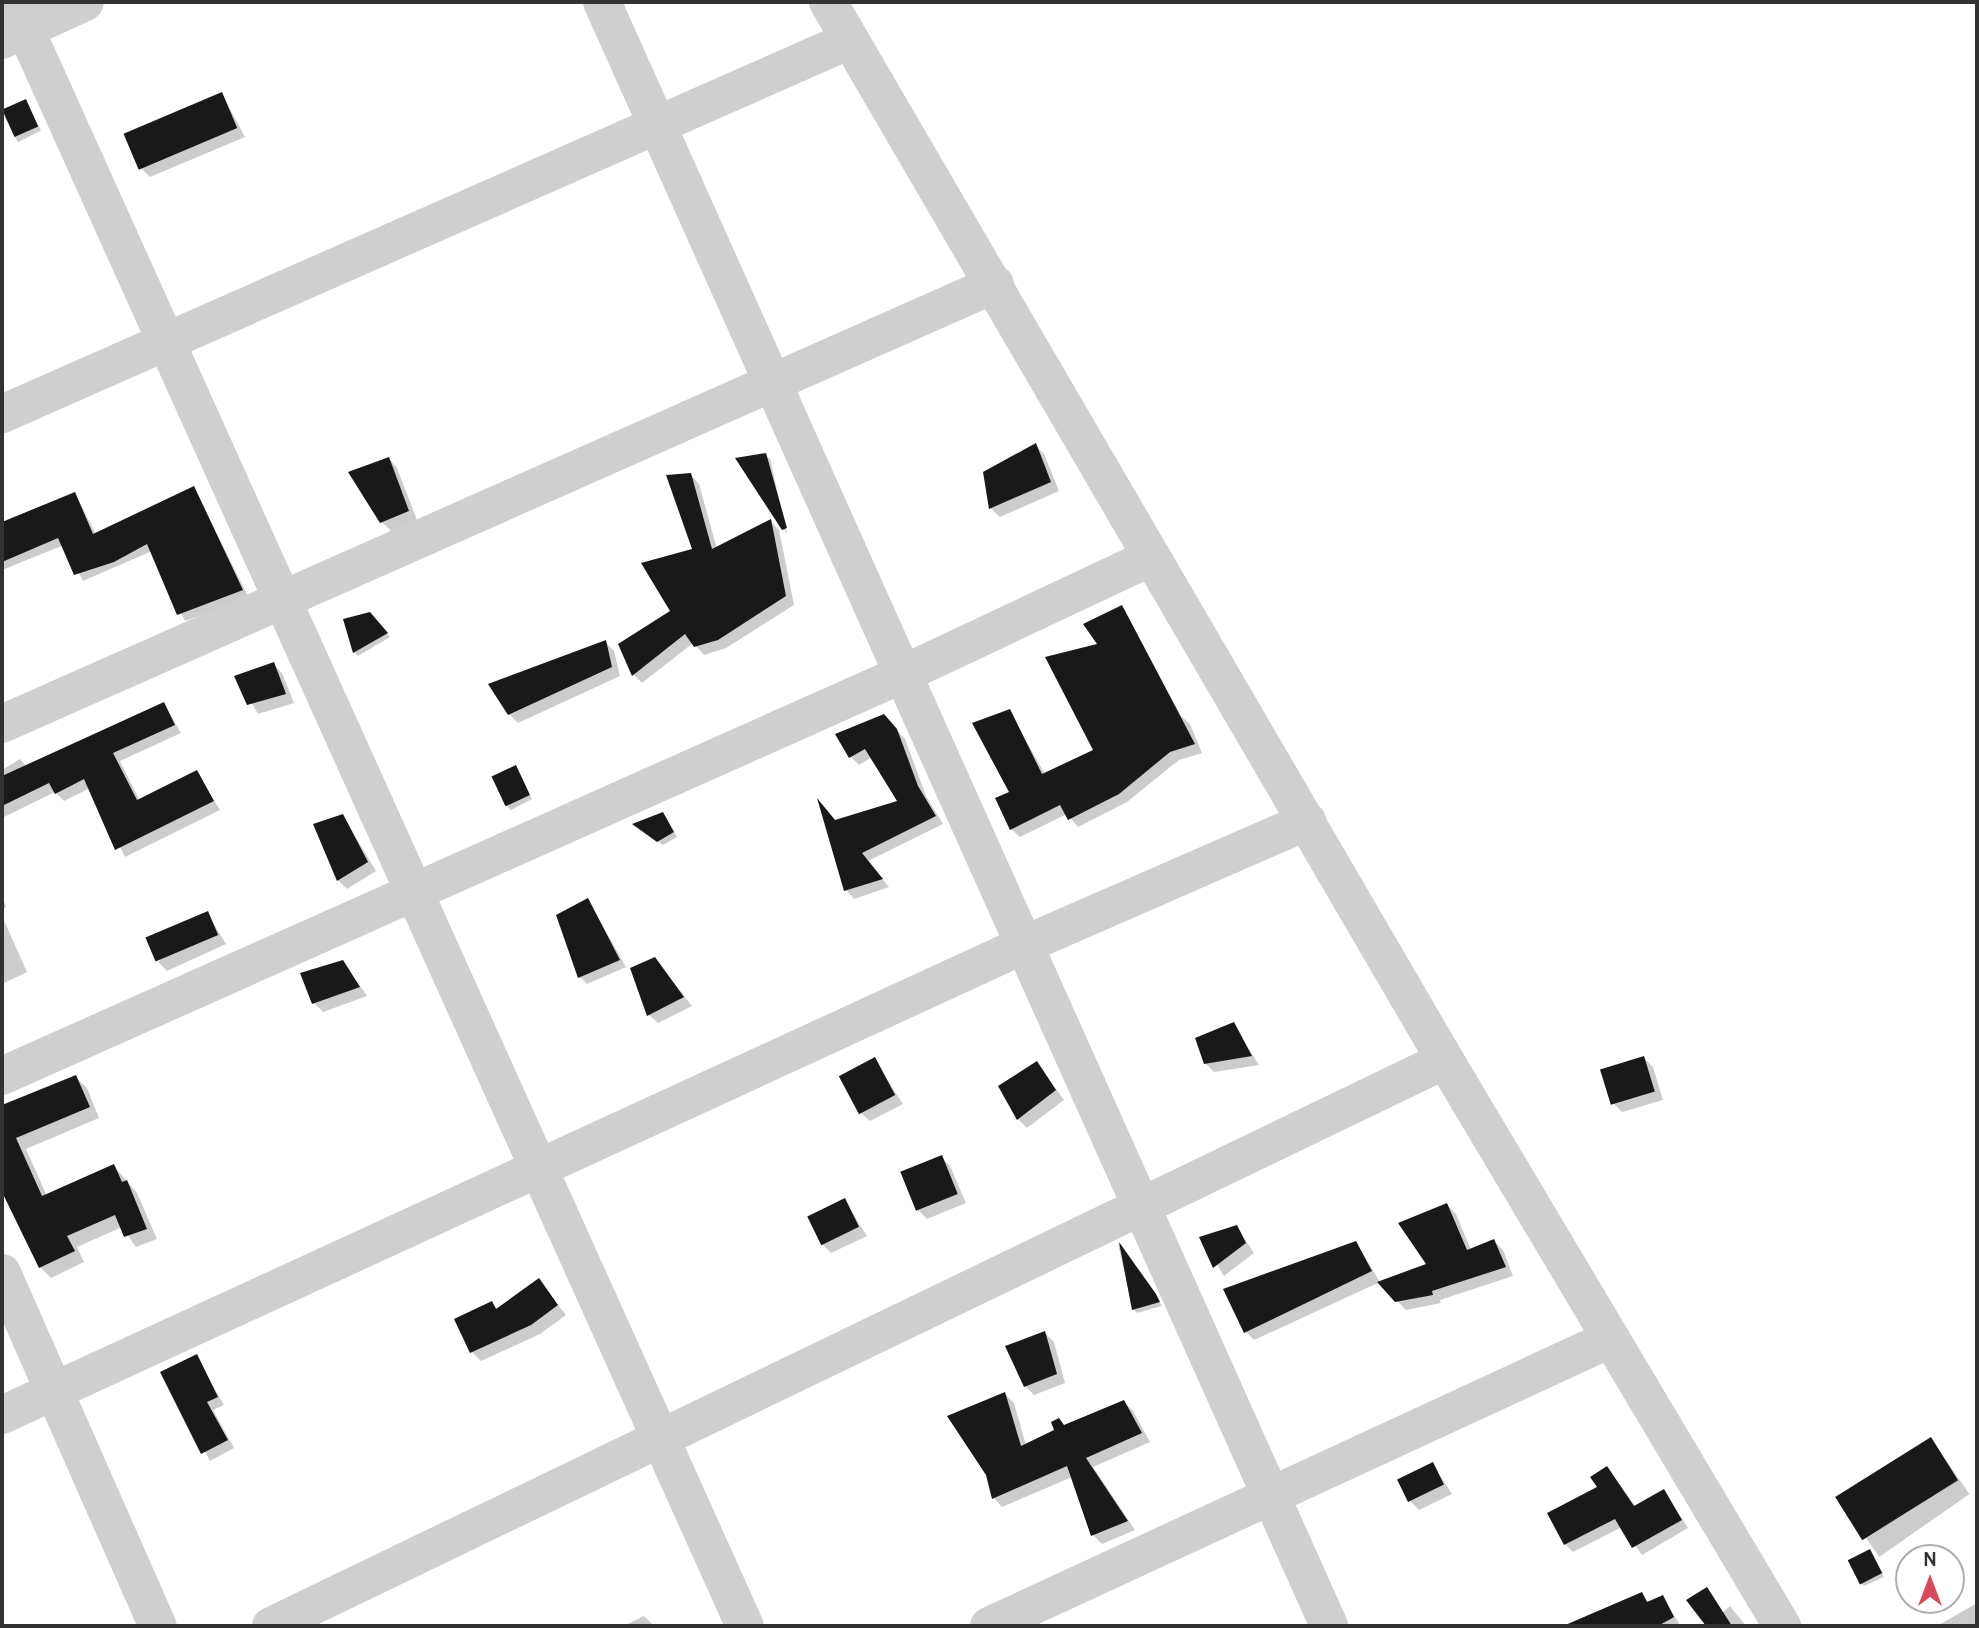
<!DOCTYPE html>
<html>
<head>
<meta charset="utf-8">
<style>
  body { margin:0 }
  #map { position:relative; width:1979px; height:1628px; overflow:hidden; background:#fff; font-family:Cabin,sans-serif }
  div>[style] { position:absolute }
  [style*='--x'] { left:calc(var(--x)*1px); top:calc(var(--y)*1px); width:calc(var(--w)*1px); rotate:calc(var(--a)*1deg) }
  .shadow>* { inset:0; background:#0003; transform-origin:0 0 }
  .building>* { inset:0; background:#191919; transform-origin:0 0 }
  .minor>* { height:38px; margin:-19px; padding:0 19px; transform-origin:19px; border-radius:19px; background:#cfcfcf }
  span { translate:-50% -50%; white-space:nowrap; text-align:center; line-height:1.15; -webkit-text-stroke:7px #fff; paint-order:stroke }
  .frame { position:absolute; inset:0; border:4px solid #323232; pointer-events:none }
  .north { position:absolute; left:1895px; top:1544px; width:70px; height:70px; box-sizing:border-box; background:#fff; border:2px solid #adadad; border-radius:50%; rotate:0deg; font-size:19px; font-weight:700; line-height:28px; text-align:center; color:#323232 }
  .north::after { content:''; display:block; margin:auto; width:24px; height:32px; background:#d34b5c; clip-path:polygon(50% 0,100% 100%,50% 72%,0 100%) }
</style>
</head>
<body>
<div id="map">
  <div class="shadow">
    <div style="clip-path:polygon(222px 94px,245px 137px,150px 177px,141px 168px)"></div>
    <div style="left:26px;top:101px;width:33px;height:26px;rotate:63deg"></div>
    <div style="clip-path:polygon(1035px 445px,1044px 454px,1059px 491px,1000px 517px,991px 509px,985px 473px)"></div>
    <div style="clip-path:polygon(765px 455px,770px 459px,787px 533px,783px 529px)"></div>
    <div style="clip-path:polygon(389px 459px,397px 468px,417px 520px,391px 531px,382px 522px)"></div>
    <div style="clip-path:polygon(691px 475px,699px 484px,717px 549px,770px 521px,779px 530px,794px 605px,726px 648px,704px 655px,693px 643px,642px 683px,634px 675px,672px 611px,694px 550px)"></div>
    <div style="clip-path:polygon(194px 488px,249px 598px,185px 621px,152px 551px,83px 581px,64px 545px,2px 570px,2px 524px,75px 494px,96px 534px)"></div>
    <div style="clip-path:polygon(1122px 607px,1181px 716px,1190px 724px,1202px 753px,1179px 760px,1127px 802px,1078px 827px,1067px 814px,1020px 837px,1011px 829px,1009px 711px,1045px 774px,1095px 751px,1100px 645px)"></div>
    <div style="clip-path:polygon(369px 614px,390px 637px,358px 656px,354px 652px)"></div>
    <div style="clip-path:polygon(605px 642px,614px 651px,620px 676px,518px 723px,509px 714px)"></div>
    <div style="clip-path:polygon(273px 664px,282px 673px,294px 703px,258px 714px,237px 677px)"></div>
    <div style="clip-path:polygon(164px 704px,181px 733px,120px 761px,140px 801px,197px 773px,220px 810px,125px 857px,90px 788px,64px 801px,55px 792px,2px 818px,2px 770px,20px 759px,26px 766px)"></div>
    <div style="clip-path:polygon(892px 725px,905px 739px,926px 796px,943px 824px,868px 861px,889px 887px,854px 899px,846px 890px,836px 821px,900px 802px,872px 757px,859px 765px,851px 757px)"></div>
    <div style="clip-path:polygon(516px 767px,532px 799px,511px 810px,507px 806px)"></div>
    <div style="clip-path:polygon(343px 816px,376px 871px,347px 889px,338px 880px)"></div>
    <div style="clip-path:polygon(666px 818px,677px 837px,663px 845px,638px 827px)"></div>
    <div style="clip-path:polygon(2px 896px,6px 907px,2px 909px)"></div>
    <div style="clip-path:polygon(588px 900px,626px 967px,587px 984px,580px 977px)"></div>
    <div style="clip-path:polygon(207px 913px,226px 944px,167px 971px,158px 962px)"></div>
    <div style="clip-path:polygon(2px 916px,27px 972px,2px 984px)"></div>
    <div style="clip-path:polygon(655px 959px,692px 1006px,658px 1023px,649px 1015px)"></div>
    <div style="clip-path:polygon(343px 962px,367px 996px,323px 1012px,314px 1003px)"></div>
    <div style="clip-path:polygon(1233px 1024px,1259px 1065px,1214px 1072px,1205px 1063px)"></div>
    <div style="clip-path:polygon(1644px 1058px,1653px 1067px,1663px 1100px,1622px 1112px,1613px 1103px)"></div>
    <div style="clip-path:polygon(874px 1060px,903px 1104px,870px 1121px,861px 1113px)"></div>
    <div style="clip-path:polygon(1037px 1063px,1064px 1100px,1027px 1128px,1018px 1119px)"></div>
    <div style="clip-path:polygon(76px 1078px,87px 1088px,99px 1118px,26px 1149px,47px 1196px,114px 1166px,137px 1193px,157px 1239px,136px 1247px,122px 1227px,77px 1247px,84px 1262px,51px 1278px,40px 1267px,2px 1184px,2px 1109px)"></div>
    <div style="clip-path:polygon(941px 1157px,950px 1166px,966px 1203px,927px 1219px,918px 1210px)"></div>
    <div style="clip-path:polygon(844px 1200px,867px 1236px,831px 1253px,822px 1244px)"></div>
    <div style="clip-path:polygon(1447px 1205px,1456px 1214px,1471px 1250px,1494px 1241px,1503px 1250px,1513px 1276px,1440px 1300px,1441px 1303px,1406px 1310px,1397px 1301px,1429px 1265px)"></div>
    <div style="clip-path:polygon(1237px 1227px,1254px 1253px,1224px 1276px,1201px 1238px)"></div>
    <div style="clip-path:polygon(1356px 1243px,1380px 1282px,1254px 1340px,1246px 1332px)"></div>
    <div style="clip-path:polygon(1118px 1244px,1122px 1248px,1162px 1306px,1137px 1313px,1133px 1309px)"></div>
    <div style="clip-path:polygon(539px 1281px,566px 1315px,540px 1334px,481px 1361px,472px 1352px,492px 1303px,498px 1310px)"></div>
    <div style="clip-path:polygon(1045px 1333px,1054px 1342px,1065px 1383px,1034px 1395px,1025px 1386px)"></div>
    <div style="clip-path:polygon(196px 1356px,224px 1405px,213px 1410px,234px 1448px,210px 1461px,162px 1372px)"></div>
    <div style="clip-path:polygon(1005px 1394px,1014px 1403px,1026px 1445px,1124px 1402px,1133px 1411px,1150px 1442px,1093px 1467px,1135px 1530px,1102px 1544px,1093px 1535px,1072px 1477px,1002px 1507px,994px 1498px)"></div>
    <div style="left:1931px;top:1439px;width:67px;height:110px;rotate:55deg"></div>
    <div style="clip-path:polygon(1433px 1465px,1452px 1494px,1419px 1510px,1410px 1501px)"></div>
    <div style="clip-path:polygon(1607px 1468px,1636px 1507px,1664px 1491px,1688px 1528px,1642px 1555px,1622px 1527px,1573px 1552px,1565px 1544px)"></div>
    <div style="clip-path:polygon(1870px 1551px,1884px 1577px,1864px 1586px,1860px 1582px)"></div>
    <div style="clip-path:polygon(1641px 1594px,1650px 1603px,1663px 1597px,1680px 1625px,1596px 1626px,1592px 1616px)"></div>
    <div style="clip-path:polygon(1689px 1601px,1723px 1612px,1730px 1606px,1746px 1626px,1708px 1626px)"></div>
    <div style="clip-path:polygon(1977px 1603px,1977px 1626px,1937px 1626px)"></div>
    <div style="clip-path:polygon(644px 1616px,654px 1626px,624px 1626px)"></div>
  </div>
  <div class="building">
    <div style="left:222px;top:92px;width:39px;height:107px;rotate:67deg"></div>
    <div style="left:26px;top:99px;width:30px;height:26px;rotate:66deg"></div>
    <div style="clip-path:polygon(1036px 443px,1051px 482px,989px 509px,983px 472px)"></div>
    <div style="clip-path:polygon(766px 453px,787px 528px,782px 530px,735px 458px)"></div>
    <div style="clip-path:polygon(389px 457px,409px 511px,380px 523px,348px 472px)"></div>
    <div style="clip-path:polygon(691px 473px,712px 549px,771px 519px,786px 596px,718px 640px,694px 647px,685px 634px,632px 676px,618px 644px,670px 611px,641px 563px,692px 549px,666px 475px)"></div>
    <div style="clip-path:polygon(194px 486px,243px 590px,177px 615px,147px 544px,114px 562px,74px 575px,58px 538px,2px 562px,2px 522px,75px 492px,93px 534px)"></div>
    <div style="clip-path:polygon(1122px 605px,1195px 744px,1170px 752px,1119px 794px,1068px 820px,1060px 805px,1010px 830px,995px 798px,1009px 792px,972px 723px,1010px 709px,1042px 774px,1093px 750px,1045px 657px,1097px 644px,1083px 624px)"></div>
    <div style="clip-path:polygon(370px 612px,388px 633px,353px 653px,343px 619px)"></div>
    <div style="clip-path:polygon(606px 640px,612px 667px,508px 715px,488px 684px)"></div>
    <div style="clip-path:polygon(274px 662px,286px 694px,247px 705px,234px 676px)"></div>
    <div style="clip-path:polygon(164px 702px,175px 725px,113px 753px,137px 800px,197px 770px,214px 801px,115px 850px,84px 779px,55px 794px,49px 783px,2px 806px,2px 776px)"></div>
    <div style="clip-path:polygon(884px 714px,897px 729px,918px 786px,936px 816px,862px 853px,883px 879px,844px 891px,817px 798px,835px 820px,897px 801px,865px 749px,849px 758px,835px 734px)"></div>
    <div style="left:516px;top:765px;width:33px;height:27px;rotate:65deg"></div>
    <div style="clip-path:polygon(663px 812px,674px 832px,657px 842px,632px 824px)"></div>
    <div style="clip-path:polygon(343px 814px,368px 862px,337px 881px,313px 824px)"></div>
    <div style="clip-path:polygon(588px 898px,620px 960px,578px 978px,556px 915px)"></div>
    <div style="left:208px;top:911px;width:26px;height:68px;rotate:67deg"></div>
    <div style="clip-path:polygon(655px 957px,684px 997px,647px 1016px,630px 968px)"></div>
    <div style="clip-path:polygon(343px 960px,360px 987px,312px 1004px,300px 973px)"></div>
    <div style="clip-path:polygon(1234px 1022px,1252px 1056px,1204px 1064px,1195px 1038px)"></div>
    <div style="left:1644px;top:1056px;width:37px;height:46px;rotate:73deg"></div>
    <div style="left:875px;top:1057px;width:43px;height:41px;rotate:62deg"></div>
    <div style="clip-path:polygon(1037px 1061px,1056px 1090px,1017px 1120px,998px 1086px)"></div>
    <div style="clip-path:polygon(76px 1075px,90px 1107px,16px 1138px,42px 1196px,114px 1164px,122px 1182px,127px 1180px,147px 1229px,124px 1237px,115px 1215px,67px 1236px,75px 1251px,39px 1268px,2px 1192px,2px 1105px)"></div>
    <div style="left:942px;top:1155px;width:42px;height:45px;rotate:68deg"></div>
    <div style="left:845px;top:1198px;width:32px;height:42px;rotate:64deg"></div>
    <div style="clip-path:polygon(1447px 1203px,1467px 1250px,1494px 1239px,1506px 1267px,1432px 1291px,1433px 1295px,1395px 1302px,1377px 1282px,1426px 1264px,1398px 1223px)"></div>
    <div style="clip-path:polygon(1237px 1225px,1246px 1243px,1213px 1268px,1199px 1237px)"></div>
    <div style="clip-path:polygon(1356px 1241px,1372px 1271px,1244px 1333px,1223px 1289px)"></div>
    <div style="clip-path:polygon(1119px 1242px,1156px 1294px,1160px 1302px,1132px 1310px)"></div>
    <div style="clip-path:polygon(539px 1278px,558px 1305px,531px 1325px,470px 1353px,454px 1319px,492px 1301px,496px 1309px)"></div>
    <div style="clip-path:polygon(1045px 1331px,1057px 1374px,1024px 1387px,1005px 1346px)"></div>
    <div style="clip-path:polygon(197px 1354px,218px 1397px,207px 1402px,228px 1440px,201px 1454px,160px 1372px)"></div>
    <div style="clip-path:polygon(1005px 1392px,1021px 1446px,1054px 1430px,1051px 1422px,1059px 1418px,1064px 1425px,1124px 1400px,1142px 1433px,1086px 1458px,1128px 1521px,1091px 1536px,1067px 1466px,992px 1499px,986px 1475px,947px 1416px)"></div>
    <div style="left:1931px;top:1437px;width:51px;height:113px;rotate:58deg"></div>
    <div style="left:1433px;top:1462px;width:25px;height:40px;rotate:64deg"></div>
    <div style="clip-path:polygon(1607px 1466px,1634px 1506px,1664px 1489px,1682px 1520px,1632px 1548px,1615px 1519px,1564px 1545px,1547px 1513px,1597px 1487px,1590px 1477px)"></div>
    <div style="left:1870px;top:1549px;width:27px;height:25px;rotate:63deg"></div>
    <div style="clip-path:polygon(1707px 1587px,1732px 1626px,1706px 1626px,1686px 1600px)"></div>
    <div style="clip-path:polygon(1642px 1592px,1647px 1602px,1663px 1595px,1674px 1617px,1658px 1626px,1563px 1626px)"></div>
  </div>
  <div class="minor">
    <div style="--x:13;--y:2;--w:1781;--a:65.74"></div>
    <div style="--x:602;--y:2;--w:1779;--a:65.88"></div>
    <div style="--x:828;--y:2;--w:1225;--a:59.75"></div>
    <div style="--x:1445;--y:1060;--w:659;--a:59.23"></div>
    <div style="--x:2;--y:40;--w:91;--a:-24.6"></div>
    <div style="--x:2;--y:414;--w:927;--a:-23.8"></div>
    <div style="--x:2;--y:724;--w:1086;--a:-23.9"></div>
    <div style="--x:2;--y:1076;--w:987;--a:-24.05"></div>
    <div style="--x:903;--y:674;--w:275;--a:-25.2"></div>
    <div style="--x:2;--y:1273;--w:386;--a:66.2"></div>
    <div style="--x:2;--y:1415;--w:1127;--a:-24.7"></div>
    <div style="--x:1026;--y:944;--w:307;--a:-23.6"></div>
    <div style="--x:271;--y:1626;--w:1303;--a:-25.74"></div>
    <div style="--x:989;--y:1626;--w:684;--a:-24.8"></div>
  </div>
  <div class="frame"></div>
  <div class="north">N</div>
</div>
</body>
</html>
